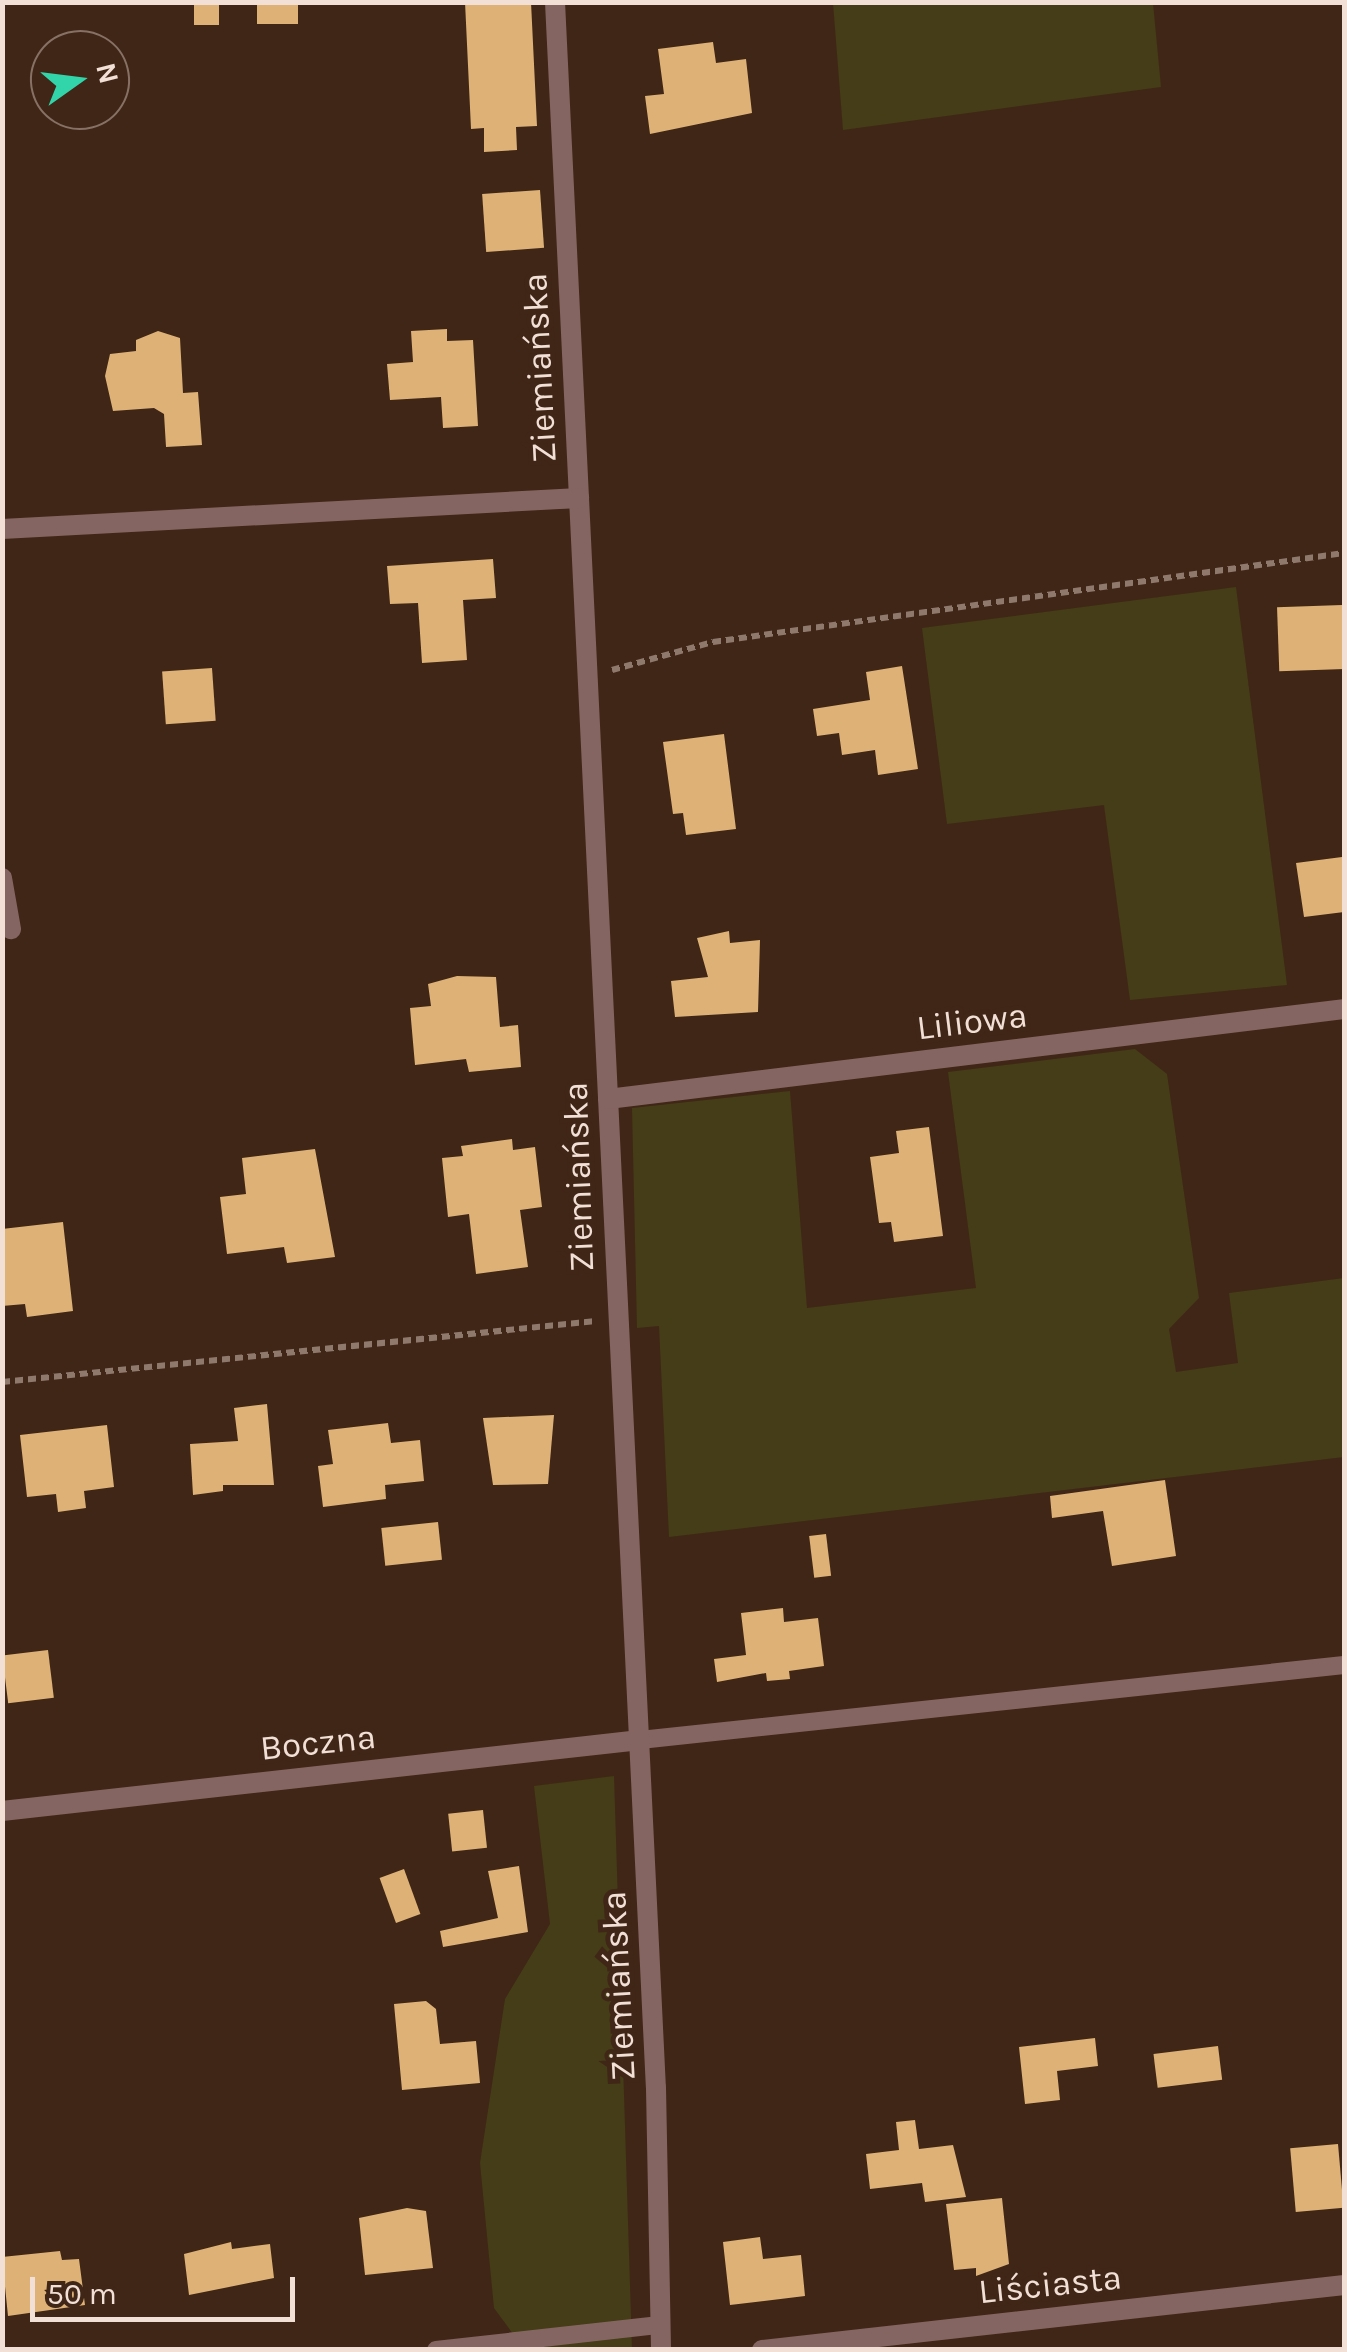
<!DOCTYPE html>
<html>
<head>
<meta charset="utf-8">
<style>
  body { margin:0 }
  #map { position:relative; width:1347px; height:2352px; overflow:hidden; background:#402617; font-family:Karla,sans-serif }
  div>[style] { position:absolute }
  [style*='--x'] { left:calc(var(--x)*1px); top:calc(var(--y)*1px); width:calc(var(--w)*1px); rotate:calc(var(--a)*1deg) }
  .green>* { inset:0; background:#443d17 }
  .building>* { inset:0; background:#deb276; transform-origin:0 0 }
  .path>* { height:6px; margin-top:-3px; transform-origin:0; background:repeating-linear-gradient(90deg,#8f786c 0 8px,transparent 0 13px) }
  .service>* { height:18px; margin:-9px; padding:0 9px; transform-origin:9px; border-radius:9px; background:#856562 }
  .minor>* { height:20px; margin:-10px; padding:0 10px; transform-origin:10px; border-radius:10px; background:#856562 }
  span { translate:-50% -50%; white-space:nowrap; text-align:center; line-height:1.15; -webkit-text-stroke:10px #402617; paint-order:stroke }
  .street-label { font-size:35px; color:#f2e0d7 }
  .frame { position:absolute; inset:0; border:5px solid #f2e0d7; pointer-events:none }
  .north { position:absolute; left:30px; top:30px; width:100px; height:100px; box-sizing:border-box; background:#402617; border:2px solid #877064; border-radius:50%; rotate:76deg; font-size:28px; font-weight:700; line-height:40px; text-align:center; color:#f2e0d7 }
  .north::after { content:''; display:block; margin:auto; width:35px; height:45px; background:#32d4a9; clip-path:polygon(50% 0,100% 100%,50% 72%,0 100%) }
  .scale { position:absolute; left:30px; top:2277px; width:265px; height:45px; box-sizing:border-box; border:5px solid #f2e0d7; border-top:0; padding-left:12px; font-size:30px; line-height:35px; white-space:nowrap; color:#f2e0d7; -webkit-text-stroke:8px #402617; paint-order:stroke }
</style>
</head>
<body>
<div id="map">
  <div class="green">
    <div style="clip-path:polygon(833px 3px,1153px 3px,1161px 87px,843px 130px)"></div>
    <div style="clip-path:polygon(1236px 587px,1287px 985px,1130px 1000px,1104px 805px,947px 824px,922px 628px)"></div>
    <div style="clip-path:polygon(1135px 1049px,1167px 1074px,1199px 1298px,1169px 1329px,1176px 1372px,1238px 1363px,1229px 1293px,1344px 1278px,1344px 1457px,669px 1537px,659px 1326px,637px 1328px,632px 1108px,790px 1091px,807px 1308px,976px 1288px,948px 1072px)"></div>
    <div style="clip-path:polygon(614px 1776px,632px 2349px,524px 2349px,494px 2308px,480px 2163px,505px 1999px,550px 1924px,534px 1786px)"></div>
  </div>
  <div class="building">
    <div style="left:194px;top:2px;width:25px;height:23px"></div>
    <div style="left:257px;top:2px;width:41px;height:22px"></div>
    <div style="clip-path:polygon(465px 2px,531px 2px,537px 126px,516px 127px,517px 150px,484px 152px,484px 128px,471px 129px)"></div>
    <div style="clip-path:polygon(713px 42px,716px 63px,746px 59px,752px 113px,650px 134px,645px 96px,664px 94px,658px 49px)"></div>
    <div style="left:540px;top:190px;width:58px;height:58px;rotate:86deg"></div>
    <div style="clip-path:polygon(447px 329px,447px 341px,473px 340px,478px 426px,443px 428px,441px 397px,390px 400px,387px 364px,413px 362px,411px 331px)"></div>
    <div style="clip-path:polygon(158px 331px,180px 338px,183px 393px,198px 392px,202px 445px,166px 447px,164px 414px,154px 408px,113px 411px,105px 376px,110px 354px,136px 351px,136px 340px)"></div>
    <div style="clip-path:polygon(493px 559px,496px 598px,463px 600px,467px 660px,422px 663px,418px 603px,390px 604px,387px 566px)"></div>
    <div style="left:1342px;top:605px;width:64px;height:65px;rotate:88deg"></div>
    <div style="clip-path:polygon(902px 666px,918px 769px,878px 775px,875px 750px,842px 755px,839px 733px,817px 736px,813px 709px,870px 700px,866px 672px)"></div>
    <div style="left:212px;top:668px;width:53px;height:50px;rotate:86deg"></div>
    <div style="clip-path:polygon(724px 734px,736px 829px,686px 835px,683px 813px,673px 814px,663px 742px)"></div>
    <div style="clip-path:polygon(1344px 831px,1344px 912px,1304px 917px,1296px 863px,1342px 857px)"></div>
    <div style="clip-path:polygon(729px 931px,730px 943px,760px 940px,758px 1012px,675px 1017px,671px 981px,708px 977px,697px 938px)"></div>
    <div style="clip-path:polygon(457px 976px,496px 977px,500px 1027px,518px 1025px,521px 1067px,469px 1072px,466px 1059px,415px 1065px,410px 1008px,431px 1006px,428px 984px)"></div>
    <div style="clip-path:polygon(929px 1127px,943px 1236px,894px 1242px,891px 1222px,879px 1223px,870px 1157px,899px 1153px,896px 1131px)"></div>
    <div style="clip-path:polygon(512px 1139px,513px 1150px,535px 1147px,542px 1207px,520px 1210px,528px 1267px,476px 1274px,469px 1214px,448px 1217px,442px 1158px,463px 1156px,461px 1146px)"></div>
    <div style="clip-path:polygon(315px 1149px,335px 1257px,287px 1263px,284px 1247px,227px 1254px,220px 1197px,246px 1194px,242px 1158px)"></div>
    <div style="clip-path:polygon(63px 1222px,73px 1311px,27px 1317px,25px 1304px,2px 1306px,2px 1229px)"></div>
    <div style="clip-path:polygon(267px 1404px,274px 1485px,223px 1485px,223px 1491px,193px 1495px,190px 1444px,238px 1441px,234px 1408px)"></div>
    <div style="clip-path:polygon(554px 1415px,548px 1484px,493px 1485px,483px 1418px)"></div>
    <div style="clip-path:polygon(388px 1423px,391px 1443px,420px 1440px,424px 1481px,385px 1485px,386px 1499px,323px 1507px,318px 1466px,333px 1464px,328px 1430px)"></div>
    <div style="clip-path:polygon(107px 1425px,114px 1487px,84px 1491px,86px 1508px,58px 1512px,56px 1494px,27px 1497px,20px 1435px)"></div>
    <div style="clip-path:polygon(1165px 1480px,1176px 1556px,1112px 1566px,1103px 1511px,1052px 1518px,1050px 1496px)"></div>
    <div style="left:438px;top:1522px;width:38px;height:57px;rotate:84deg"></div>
    <div style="left:826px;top:1534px;width:42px;height:17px;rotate:83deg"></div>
    <div style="clip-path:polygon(783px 1608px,784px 1622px,818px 1618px,824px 1666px,789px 1671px,790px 1679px,767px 1681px,766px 1673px,717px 1682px,714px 1659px,746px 1655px,741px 1613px)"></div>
    <div style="left:48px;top:1650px;width:48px;height:46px;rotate:83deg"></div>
    <div style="left:483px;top:1810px;width:38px;height:35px;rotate:84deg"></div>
    <div style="clip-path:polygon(519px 1866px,528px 1932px,443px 1947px,440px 1931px,498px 1918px,488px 1871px)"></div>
    <div style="left:404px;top:1869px;width:48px;height:26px;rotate:70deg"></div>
    <div style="clip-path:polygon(426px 2001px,436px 2009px,440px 2044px,476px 2041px,480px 2083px,402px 2090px,394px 2004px)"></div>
    <div style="clip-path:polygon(1095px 2038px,1098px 2066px,1057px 2071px,1060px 2100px,1025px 2104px,1019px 2047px)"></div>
    <div style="left:1218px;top:2046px;width:34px;height:65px;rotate:83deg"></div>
    <div style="clip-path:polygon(915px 2120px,919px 2149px,953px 2145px,966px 2197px,925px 2202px,922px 2183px,870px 2189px,866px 2154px,899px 2150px,896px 2122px)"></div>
    <div style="left:1338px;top:2144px;width:64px;height:48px;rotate:85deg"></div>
    <div style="clip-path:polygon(1002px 2198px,1009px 2264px,976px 2276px,976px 2268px,954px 2270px,946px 2204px)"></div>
    <div style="clip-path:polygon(407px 2208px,426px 2211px,433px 2268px,365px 2275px,359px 2218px)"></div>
    <div style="clip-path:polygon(760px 2237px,763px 2259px,801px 2255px,805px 2296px,730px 2305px,723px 2242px)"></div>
    <div style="clip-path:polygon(231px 2242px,232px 2249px,270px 2244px,274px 2278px,189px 2295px,184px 2254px)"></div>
    <div style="clip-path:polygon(60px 2251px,62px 2260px,79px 2259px,85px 2305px,8px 2316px,2px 2257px)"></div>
  </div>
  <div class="path">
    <div style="--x:612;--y:670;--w:105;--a:-15.5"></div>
    <div style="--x:713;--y:642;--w:637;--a:-8.03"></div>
    <div style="--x:2;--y:1382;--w:597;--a:-5.86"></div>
  </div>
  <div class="service">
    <div style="--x:640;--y:1740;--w:708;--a:-6.08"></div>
    <div style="--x:436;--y:2350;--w:225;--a:-6.4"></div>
  </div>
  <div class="minor">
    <div style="--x:555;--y:2;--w:2088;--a:87.23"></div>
    <div style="--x:656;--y:2088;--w:262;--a:88.9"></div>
    <div style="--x:2;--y:529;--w:578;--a:-3.08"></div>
    <div style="--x:2;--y:878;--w:52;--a:80"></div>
    <div style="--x:608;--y:1099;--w:741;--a:-6.97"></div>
    <div style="--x:2;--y:1811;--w:642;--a:-6.35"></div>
    <div style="--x:762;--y:2350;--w:586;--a:-6.37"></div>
  </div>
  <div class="street-label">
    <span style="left:540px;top:368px;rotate:-93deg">Ziemiańska</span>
    <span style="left:972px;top:1022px;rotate:-7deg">Liliowa</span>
    <span style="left:579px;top:1177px;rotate:-92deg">Ziemiańska</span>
    <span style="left:318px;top:1743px;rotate:-6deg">Boczna</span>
    <span style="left:619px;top:1986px;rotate:-93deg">Ziemiańska</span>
    <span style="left:1050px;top:2285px;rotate:-6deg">Liściasta</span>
  </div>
  <div class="frame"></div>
  <div class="north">N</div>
  <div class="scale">50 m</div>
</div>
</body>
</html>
